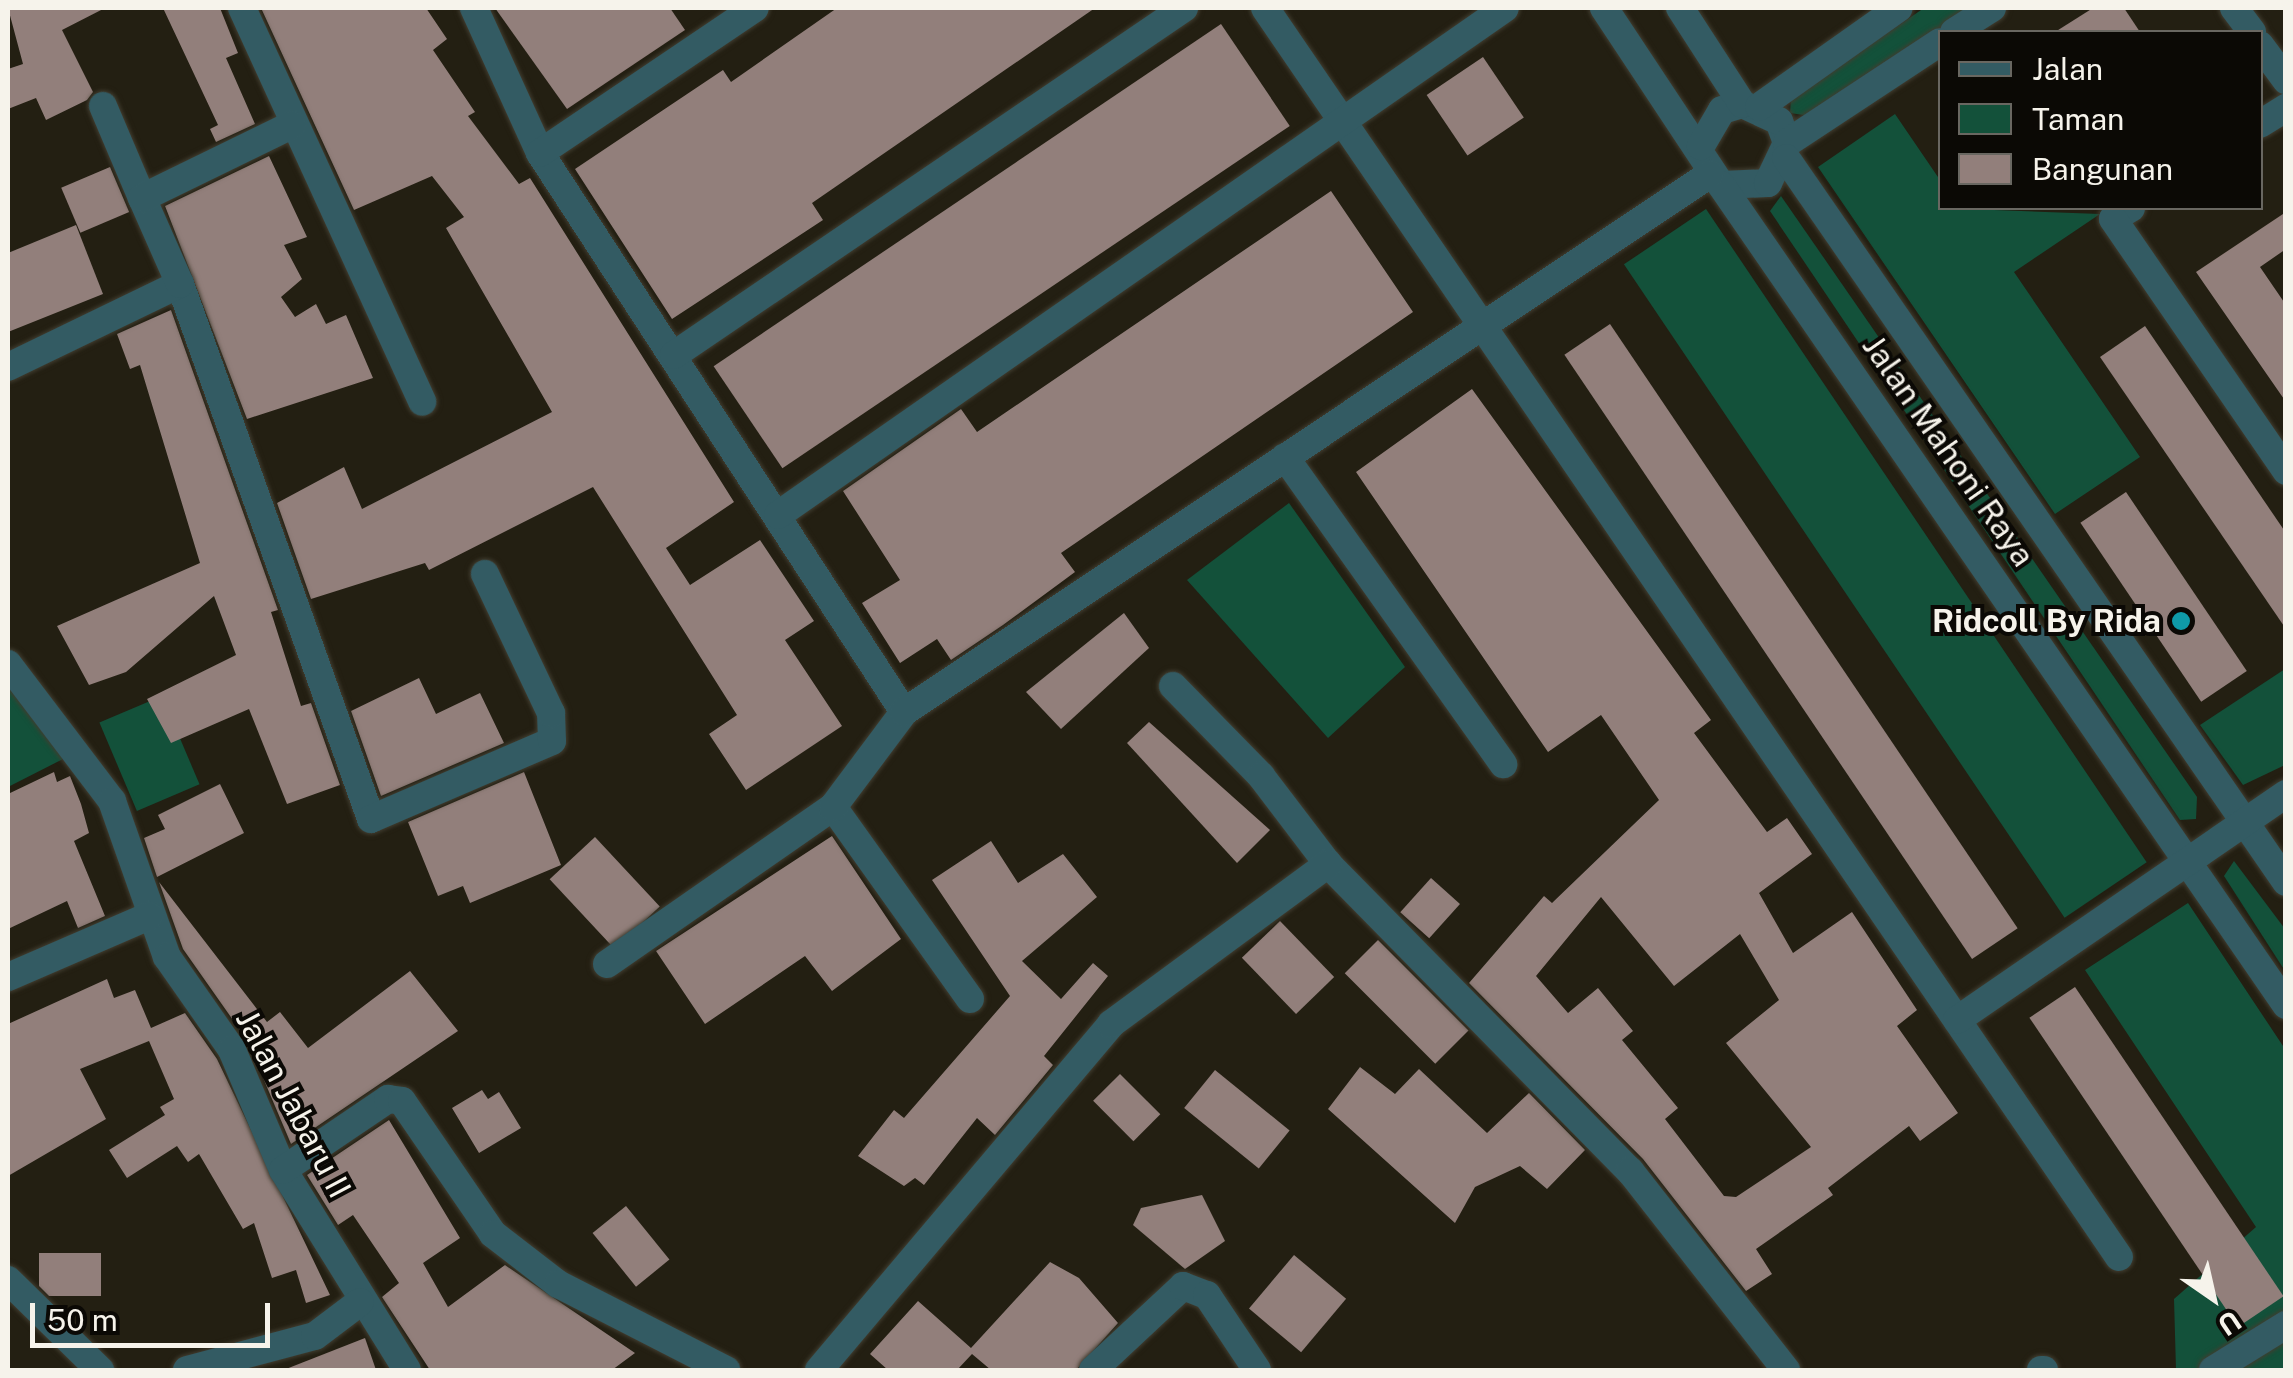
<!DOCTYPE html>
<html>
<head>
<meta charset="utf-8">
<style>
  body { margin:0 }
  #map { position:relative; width:2293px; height:1378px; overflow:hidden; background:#231f12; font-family:"Public Sans",sans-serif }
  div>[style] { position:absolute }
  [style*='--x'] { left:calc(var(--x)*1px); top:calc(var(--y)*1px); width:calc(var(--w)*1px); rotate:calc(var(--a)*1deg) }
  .green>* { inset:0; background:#13513a; transform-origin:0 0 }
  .building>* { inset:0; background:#927f7b; transform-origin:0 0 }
  .roads { filter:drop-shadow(0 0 2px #413d30) drop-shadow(0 0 2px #413d30) }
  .street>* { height:28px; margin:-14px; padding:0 14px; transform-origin:14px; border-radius:14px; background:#335b63 }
  .dots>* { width:28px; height:28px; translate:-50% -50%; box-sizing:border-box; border:5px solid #0b0905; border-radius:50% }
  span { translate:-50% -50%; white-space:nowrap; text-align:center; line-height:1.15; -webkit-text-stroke:8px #0b0905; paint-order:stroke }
  .street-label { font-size:32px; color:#f6f3eb }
  .poi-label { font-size:32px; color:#f6f3eb; font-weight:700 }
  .right { translate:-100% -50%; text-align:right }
  .frame { position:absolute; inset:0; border:10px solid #f6f3eb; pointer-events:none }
  .legend { position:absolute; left:1938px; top:30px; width:325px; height:180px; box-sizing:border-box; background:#0b0905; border:2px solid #696761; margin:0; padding:12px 18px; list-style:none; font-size:30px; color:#f6f3eb }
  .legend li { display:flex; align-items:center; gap:20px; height:50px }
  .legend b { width:50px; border:2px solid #696761 }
  .north { position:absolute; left:2163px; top:1248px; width:100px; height:100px; -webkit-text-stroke:8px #0b0905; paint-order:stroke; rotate:146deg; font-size:28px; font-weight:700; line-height:40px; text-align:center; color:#f6f3eb }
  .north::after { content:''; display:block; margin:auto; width:35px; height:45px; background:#f6f3eb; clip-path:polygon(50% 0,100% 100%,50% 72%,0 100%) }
  .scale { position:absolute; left:30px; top:1303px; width:240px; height:45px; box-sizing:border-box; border:5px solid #f6f3eb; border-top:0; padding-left:12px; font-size:30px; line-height:35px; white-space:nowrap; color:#f6f3eb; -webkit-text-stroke:8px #0b0905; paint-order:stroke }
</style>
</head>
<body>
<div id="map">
  <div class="green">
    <div style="clip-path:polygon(1924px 8px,1971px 8px,1810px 116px,1790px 113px,1791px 99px)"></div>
    <div style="clip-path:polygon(1895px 114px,1940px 180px,1940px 208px,2100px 214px,2014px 272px,2140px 457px,2055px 514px,1818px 167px)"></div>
    <div style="clip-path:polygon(1781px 196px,2197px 797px,2196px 819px,2180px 820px,1770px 211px)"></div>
    <div style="left:1706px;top:209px;width:788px;height:99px;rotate:56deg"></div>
    <div style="clip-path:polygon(1289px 503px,1405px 667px,1328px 738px,1187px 580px)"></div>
    <div style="clip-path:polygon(2285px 669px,2285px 765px,2243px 785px,2200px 725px)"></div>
    <div style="clip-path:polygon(8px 687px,63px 759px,8px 787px)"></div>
    <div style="left:162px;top:696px;width:96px;height:68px;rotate:67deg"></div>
    <div style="clip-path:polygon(2234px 861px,2285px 929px,2285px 971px,2224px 876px)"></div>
    <div style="clip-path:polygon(2188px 903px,2285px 1049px,2285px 1370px,2176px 1370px,2174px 1299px,2256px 1227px,2085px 970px)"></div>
  </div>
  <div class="building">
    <div style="clip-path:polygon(8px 8px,105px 8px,62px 30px,93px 92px,87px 100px,46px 120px,36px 98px,8px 109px,8px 69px,23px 64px)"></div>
    <div style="clip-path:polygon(163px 8px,220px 8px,238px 53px,226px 58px,255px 124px,216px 142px,210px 129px,218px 125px)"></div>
    <div style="clip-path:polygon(261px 8px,426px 8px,447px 39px,433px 50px,475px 112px,468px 116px,519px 184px,530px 178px,734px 502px,666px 548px,690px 585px,760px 540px,814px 621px,785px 640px,842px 726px,746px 790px,709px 734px,737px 715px,593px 487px,429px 570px,425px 563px,311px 599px,277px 503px,344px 467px,362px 509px,552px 412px,446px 228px,464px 217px,432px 176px,354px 210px)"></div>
    <div style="clip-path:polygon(495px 8px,670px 8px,685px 30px,567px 109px)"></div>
    <div style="clip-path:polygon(837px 8px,1095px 8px,812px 203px,823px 220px,672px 319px,575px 169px,723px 70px,731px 82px)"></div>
    <div style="clip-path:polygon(2093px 8px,2124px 8px,2140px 32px,2055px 32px)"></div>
    <div style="left:1221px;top:24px;width:123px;height:612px;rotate:56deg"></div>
    <div style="left:1483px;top:57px;width:73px;height:68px;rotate:56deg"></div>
    <div style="clip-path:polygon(269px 156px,307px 237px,284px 245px,302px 279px,281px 297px,295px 317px,316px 304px,326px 324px,346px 315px,373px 378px,247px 419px,165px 206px)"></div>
    <div style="left:110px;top:167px;width:49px;height:53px;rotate:67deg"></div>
    <div style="clip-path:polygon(1331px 191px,1413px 312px,1061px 553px,1075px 572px,1003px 625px,951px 660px,937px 639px,900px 663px,862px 603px,900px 580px,843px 491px,961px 409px,977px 432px)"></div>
    <div style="clip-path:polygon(2286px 212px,2286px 249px,2260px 267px,2286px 305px,2286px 402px,2196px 272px)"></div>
    <div style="clip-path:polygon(76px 225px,103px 294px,8px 332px,8px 253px)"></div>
    <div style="clip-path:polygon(171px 310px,278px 610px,271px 612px,301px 706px,311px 703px,340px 785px,287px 804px,249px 709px,171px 743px,147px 699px,236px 655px,214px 596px,126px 672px,89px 685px,57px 626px,200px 563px,140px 365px,130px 369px,117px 334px)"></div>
    <div style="left:1610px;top:324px;width:729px;height:55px;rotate:56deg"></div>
    <div style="clip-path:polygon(2145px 326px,2286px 533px,2286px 629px,2100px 357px)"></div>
    <div style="clip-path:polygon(evenodd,1472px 389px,1711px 720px,1694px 733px,1767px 832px,1787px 818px,1812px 854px,1759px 893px,1793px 953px,1852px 912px,1917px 1010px,1897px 1026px,1958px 1113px,1920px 1141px,1909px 1126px,1828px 1188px,1833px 1195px,1756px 1249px,1772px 1274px,1746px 1291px,1643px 1159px,1469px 983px,1544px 896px,1552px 903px,1659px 800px,1601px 715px,1548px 752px,1356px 472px,1472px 389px,1601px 897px,1674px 986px,1740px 934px,1779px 1000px,1726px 1043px,1811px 1147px,1736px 1197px,1724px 1196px,1665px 1119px,1678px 1108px,1622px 1040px,1633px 1031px,1598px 988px,1568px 1013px,1536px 976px,1601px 897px)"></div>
    <div style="left:2126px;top:492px;width:216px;height:55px;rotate:56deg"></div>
    <div style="clip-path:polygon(1124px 613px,1149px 648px,1061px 729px,1026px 692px)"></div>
    <div style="clip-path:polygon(419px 678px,436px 714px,480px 693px,504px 743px,381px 796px,351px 711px)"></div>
    <div style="clip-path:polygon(1149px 722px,1270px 830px,1237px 863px,1127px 743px)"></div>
    <div style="clip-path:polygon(54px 772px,57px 782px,70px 776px,81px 804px,89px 833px,74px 841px,105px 916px,78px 928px,67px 901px,8px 929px,8px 794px)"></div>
    <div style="clip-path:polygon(524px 772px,561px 865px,470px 903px,463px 886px,438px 896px,408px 822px)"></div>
    <div style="clip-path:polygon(220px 784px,244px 833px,157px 877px,144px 838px,165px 829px,158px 815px)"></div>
    <div style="clip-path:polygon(832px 836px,901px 939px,832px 991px,805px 956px,705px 1024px,656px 951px)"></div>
    <div style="left:595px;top:837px;width:95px;height:62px;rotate:47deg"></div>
    <div style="clip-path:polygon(991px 841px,1018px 883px,1063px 854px,1097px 897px,1022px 961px,1061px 999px,1093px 963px,1108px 976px,1044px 1056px,1053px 1065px,995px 1135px,977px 1118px,924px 1185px,915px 1178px,904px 1186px,858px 1156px,894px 1110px,904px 1118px,1010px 996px,932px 880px)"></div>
    <div style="left:1431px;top:878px;width:39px;height:46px;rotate:42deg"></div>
    <div style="clip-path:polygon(159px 882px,267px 1022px,280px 1012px,308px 1048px,410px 971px,458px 1031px,291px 1144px,247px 1040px,183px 949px)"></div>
    <div style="left:1280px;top:921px;width:78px;height:53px;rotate:46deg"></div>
    <div style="left:1378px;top:940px;width:128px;height:47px;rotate:45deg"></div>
    <div style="clip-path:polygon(107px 979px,114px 998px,135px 990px,151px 1028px,185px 1013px,217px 1059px,330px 1295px,306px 1303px,296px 1270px,272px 1278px,254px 1223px,243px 1229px,199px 1154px,188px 1162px,177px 1146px,127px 1178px,109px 1150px,165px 1115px,160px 1107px,174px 1099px,149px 1041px,80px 1069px,106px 1119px,8px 1176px,8px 1024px)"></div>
    <div style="left:2075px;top:987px;width:373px;height:55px;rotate:56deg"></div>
    <div style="clip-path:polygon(1360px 1067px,1395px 1094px,1419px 1069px,1487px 1133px,1529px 1093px,1585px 1150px,1547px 1189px,1520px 1166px,1475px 1187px,1455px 1223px,1328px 1109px)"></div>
    <div style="left:1215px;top:1070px;width:96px;height:49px;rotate:39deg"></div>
    <div style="left:1120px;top:1074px;width:57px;height:38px;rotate:45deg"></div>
    <div style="clip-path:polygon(482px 1090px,488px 1099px,499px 1092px,521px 1128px,479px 1153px,452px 1108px)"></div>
    <div style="clip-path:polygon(389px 1120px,460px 1238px,423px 1263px,448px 1307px,505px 1265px,635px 1353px,612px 1370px,430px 1370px,382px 1297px,399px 1283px,353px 1215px,338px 1225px,307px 1175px)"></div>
    <div style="clip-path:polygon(1202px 1195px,1225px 1241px,1185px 1269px,1133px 1225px,1141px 1208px)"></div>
    <div style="left:626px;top:1206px;width:69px;height:43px;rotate:51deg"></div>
    <div style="clip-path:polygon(39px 1253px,101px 1253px,101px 1296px,49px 1296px,39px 1286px)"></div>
    <div style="left:1294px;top:1255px;width:68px;height:70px;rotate:40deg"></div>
    <div style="clip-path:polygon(1050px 1262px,1079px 1278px,1118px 1323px,1076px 1370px,991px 1370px,972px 1354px,957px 1370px,888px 1370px,870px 1354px,918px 1301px,971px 1348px)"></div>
    <div style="clip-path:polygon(365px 1338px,376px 1370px,286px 1370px,286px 1369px)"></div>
  </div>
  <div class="roads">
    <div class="street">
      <div style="--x:242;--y:8;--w:433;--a:65.4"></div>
      <div style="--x:474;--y:8;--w:159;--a:65.5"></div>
      <div style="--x:540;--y:153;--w:667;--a:56.93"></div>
      <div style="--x:1265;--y:8;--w:1513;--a:55.64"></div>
      <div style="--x:1604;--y:8;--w:212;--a:56.5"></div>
      <div style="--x:1721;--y:185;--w:47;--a:-2.4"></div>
      <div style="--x:1768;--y:183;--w:44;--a:-64.6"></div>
      <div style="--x:1787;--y:143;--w:23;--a:-110"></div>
      <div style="--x:1779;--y:121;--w:41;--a:-155.3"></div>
      <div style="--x:1742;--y:104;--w:21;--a:163"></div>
      <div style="--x:1722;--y:110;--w:42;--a:120.3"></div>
      <div style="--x:1680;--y:8;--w:114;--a:57.1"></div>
      <div style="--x:2234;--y:8;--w:30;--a:53"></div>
      <div style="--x:1954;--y:32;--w:45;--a:-32.3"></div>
      <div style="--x:2260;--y:45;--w:44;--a:53.4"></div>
      <div style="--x:103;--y:106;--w:100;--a:67"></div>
      <div style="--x:1759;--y:107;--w:171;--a:-35.3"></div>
      <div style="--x:2260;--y:124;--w:31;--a:-32"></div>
      <div style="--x:1787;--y:143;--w:183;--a:-33.4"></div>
      <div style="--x:540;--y:153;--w:259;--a:-34"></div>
      <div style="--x:1786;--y:158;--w:880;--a:55.37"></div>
      <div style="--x:1721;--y:185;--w:996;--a:55.43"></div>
      <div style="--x:2131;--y:208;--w:21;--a:149"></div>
      <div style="--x:2113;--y:219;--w:306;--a:55.5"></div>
      <div style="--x:180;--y:284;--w:568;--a:70.35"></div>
      <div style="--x:371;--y:819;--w:197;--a:-23.3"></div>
      <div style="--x:552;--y:741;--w:28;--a:-92"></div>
      <div style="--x:551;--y:713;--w:154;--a:-115.4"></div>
      <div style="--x:674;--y:355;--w:617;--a:-34.23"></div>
      <div style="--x:8;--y:367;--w:191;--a:-25.8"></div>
      <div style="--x:180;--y:284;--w:94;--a:-113.8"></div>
      <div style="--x:142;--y:198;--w:167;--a:-26"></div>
      <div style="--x:1285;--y:457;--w:377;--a:54.6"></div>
      <div style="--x:778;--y:515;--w:886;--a:-34.89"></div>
      <div style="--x:8;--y:664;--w:172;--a:52.8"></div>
      <div style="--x:112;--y:801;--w:165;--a:70.6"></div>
      <div style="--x:167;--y:957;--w:113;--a:55"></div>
      <div style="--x:232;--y:1050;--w:130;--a:67"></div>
      <div style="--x:283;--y:1170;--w:235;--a:58.2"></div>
      <div style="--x:1173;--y:686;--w:126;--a:45.6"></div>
      <div style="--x:1261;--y:776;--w:111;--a:52.7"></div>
      <div style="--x:1328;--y:864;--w:431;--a:45.5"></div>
      <div style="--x:1630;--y:1171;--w:253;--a:51.9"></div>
      <div style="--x:607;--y:964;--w:275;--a:-34.8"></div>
      <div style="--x:8;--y:977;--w:154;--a:-23.4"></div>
      <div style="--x:970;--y:999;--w:236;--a:-125.5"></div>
      <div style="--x:833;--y:807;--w:119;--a:-53.2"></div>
      <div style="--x:904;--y:712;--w:969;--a:-33.72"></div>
      <div style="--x:1957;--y:1020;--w:399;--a:-34.5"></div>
      <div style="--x:283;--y:1170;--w:127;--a:-34.1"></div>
      <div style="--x:388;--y:1099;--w:14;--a:8"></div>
      <div style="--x:402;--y:1101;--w:161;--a:55.6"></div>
      <div style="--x:493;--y:1234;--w:82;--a:37.6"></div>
      <div style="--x:558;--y:1284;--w:189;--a:27.1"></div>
      <div style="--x:8;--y:1280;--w:129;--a:44.4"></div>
      <div style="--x:187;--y:1370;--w:132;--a:-14.9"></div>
      <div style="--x:315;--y:1336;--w:56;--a:-37.1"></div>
      <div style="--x:819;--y:1370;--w:453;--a:-49.8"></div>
      <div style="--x:1111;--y:1024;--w:270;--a:-36.4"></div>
      <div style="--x:1093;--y:1370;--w:123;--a:-43"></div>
      <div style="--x:1183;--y:1286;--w:26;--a:21"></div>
      <div style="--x:1207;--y:1295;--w:90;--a:56.3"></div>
      <div style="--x:2041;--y:1370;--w:3;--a:0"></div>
      <div style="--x:2213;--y:1370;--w:86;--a:-31.7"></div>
    </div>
  </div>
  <div class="dots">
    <div style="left:2181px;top:621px;background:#0f9aa8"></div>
  </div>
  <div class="street-label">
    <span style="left:1948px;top:451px;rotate:55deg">Jalan Mahoni Raya</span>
    <span style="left:293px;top:1104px;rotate:62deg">Jalan Jabaru II</span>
  </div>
  <div class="poi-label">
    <span class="right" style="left:2161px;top:621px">Ridcoll By Rida</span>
  </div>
  <div class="frame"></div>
  <ul class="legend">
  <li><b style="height:12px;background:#335b63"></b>Jalan</li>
  <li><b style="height:28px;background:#13513a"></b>Taman</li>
  <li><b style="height:28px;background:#927f7b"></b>Bangunan</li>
  </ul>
  <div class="north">U</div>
  <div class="scale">50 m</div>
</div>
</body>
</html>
